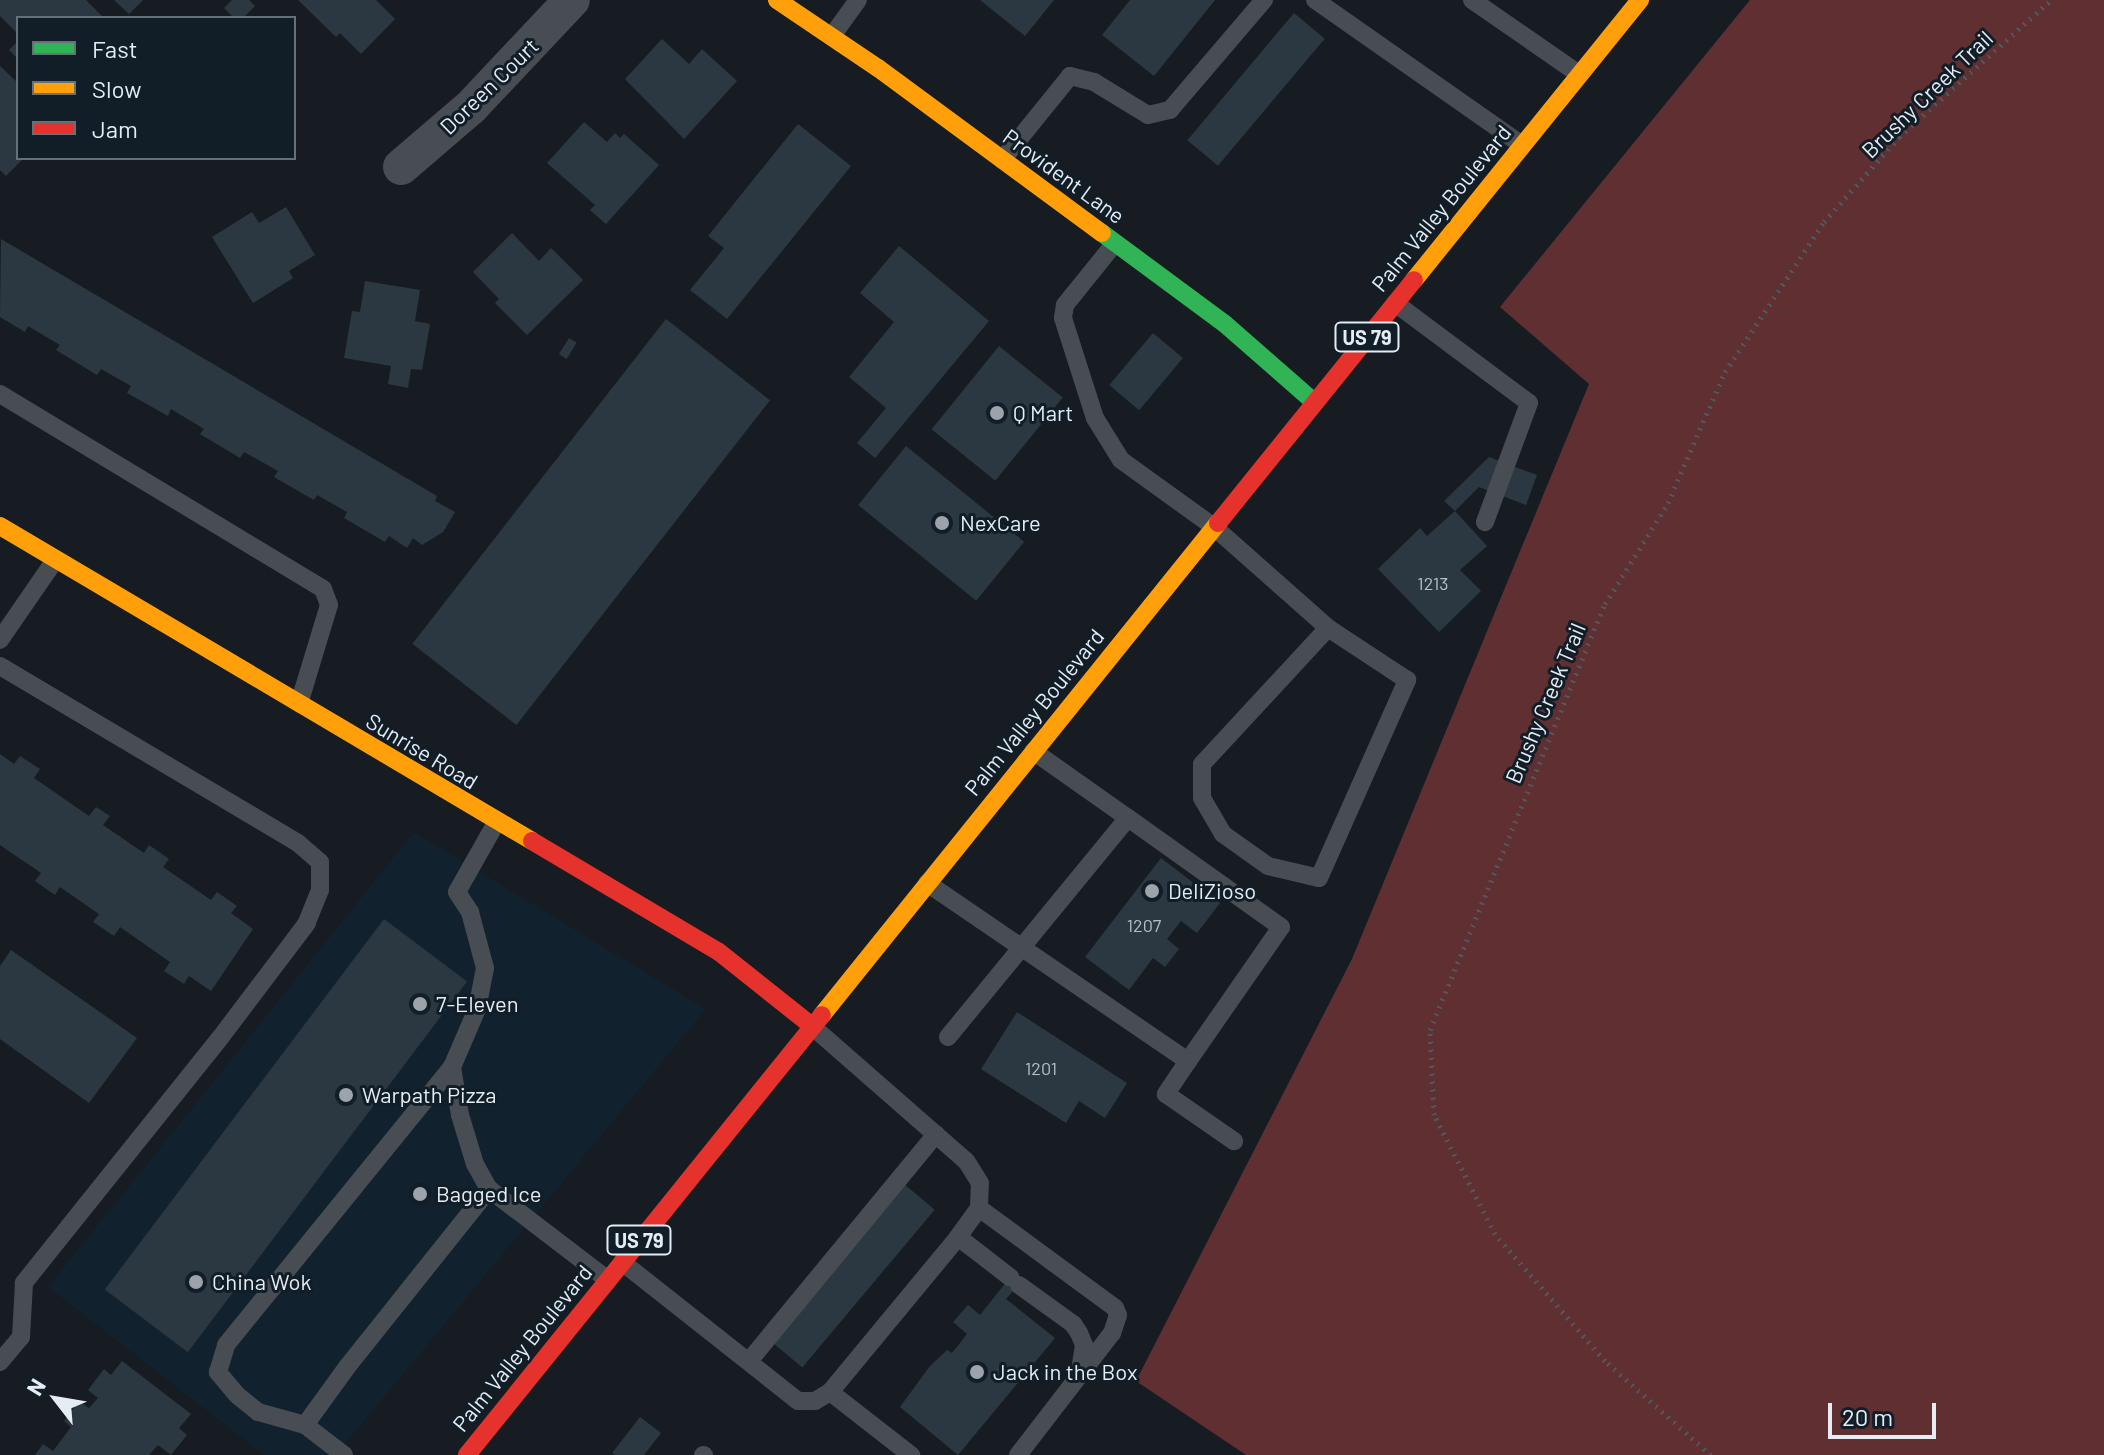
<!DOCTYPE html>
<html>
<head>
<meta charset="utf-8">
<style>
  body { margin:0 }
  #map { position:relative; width:2104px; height:1455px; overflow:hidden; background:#161c22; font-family:Barlow,sans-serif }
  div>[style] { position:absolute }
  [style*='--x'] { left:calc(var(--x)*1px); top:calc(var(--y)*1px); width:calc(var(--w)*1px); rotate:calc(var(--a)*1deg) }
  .built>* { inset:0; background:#12212e }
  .forest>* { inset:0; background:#602f32 }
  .building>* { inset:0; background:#2c3841; transform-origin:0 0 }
  .path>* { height:5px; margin-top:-2.5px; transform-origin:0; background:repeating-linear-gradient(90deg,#51575c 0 2px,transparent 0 8px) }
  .lane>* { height:18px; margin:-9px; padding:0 9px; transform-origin:9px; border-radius:9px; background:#474d53 }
  .street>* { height:36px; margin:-18px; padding:0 18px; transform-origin:18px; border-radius:18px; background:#474d53 }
  .fast>* { height:18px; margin:-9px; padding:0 9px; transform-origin:9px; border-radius:9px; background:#30b455 }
  .slow>* { height:18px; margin:-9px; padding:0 9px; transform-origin:9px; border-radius:9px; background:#ff9f0a }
  .jam>* { height:18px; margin:-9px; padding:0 9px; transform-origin:9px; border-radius:9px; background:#e5322d }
  .dots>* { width:22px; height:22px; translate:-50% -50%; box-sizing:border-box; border:4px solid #111d27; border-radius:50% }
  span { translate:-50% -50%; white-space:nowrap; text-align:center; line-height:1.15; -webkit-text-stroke:6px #111d27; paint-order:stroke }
  .number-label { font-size:18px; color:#b7bfc7 }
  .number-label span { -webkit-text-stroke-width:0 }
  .shield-label span { padding:2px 6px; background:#111d27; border:2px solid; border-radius:6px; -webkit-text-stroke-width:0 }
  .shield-label { font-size:20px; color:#e5ecf4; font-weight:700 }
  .street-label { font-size:22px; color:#e5ecf4 }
  .poi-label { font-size:22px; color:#e5ecf4 }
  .left { translate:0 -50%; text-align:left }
  .legend { position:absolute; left:16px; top:16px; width:280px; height:144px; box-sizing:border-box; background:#111d27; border:2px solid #667079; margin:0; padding:10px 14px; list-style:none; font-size:24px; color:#e5ecf4 }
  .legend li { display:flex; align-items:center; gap:16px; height:40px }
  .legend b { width:40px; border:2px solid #667079 }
  .north { position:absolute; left:16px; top:1359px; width:80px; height:80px; -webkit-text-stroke:6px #111d27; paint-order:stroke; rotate:301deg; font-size:22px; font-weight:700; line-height:32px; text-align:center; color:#e5ecf4 }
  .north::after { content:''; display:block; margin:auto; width:28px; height:36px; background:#e5ecf4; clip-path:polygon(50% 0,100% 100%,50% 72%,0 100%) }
  .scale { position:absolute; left:1828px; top:1403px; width:108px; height:36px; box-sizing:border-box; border:4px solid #e5ecf4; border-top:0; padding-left:10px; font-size:24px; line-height:28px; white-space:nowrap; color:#e5ecf4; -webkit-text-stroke:6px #111d27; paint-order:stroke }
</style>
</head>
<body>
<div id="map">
  <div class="built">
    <div style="clip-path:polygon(414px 832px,706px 1009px,336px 1455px,264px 1455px,48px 1287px)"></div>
  </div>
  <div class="forest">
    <div style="clip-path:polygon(1750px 0,2104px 0,2104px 1455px,1246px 1455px,1136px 1381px,1352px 959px,1589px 384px,1500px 307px)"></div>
  </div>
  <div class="building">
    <div style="clip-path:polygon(0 0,86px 0,104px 18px,18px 18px,18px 34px,0 16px)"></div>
    <div style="clip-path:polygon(114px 0,143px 0,129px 14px)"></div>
    <div style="clip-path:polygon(232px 0,249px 0,255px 6px,243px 18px,234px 18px,224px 8px)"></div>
    <div style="clip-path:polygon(298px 0,376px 0,395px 19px,361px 54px,340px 33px,336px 37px)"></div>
    <div style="clip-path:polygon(980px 0,1054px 0,1025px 36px)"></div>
    <div style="clip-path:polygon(1130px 0,1215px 0,1154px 76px,1102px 35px)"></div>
    <div style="left:1294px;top:13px;width:40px;height:166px;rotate:40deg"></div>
    <div style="clip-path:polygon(662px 39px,689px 64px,702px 49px,737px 81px,684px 139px,625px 79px)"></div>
    <div style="clip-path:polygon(18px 41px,18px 59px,9px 50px)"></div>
    <div style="clip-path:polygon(0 66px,18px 83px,18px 158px,24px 158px,6px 176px,0 170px)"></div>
    <div style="clip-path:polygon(584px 122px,607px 142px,615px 133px,620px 138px,624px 134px,659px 165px,606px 224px,590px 210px,595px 205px,547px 163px)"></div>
    <div style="clip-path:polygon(798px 124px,851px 166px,727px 319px,690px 290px,724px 248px,708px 236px)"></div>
    <div style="clip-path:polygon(286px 207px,315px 255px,289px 271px,293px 278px,253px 303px,212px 237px,252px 212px,259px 223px)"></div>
    <div style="clip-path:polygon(512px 233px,539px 261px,551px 248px,583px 280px,527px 335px,495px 303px,499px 299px,473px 272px)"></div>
    <div style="clip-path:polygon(1px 239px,437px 496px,435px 501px,455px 512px,443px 532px,422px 545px,413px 538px,407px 548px,389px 536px,385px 542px,344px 518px,347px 512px,317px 495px,314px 500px,274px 477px,278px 471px,244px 452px,240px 458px,200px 434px,204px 429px,171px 409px,168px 416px,127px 393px,131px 386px,101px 369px,97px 375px,56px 350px,60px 345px,28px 326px,25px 332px,0 317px)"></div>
    <div style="clip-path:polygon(899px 246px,989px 321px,875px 458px,857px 443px,886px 408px,849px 377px,894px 322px,860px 293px)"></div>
    <div style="clip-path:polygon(365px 281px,420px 290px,415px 321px,430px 324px,422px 370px,411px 369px,408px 388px,388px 384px,391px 366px,344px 358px,352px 311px,360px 312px)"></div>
    <div style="left:666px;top:319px;width:132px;height:412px;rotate:38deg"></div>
    <div style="left:1153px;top:333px;width:39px;height:68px;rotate:40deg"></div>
    <div style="left:569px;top:338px;width:9px;height:19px;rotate:32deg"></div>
    <div style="left:999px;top:346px;width:82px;height:107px;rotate:39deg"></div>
    <div style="left:906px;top:446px;width:152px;height:76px;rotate:39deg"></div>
    <div style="clip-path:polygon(1489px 457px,1537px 475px,1526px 505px,1479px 487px,1455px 511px,1444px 501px)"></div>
    <div style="clip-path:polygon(1455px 511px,1487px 546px,1460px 570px,1481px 591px,1439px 632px,1378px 569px,1420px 528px,1427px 536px)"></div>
    <div style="clip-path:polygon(0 754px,14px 764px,20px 756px,40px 769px,34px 778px,89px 816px,96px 807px,110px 816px,103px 825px,144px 853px,149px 845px,169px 859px,163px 867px,211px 900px,217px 892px,237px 906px,231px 913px,253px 929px,211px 991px,189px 976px,184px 984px,164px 971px,170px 962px,120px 927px,114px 936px,93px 922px,99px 914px,60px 887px,55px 895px,35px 881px,41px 873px,0 845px)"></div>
    <div style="clip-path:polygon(1161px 858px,1220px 903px,1197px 933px,1181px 921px,1167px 939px,1179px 949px,1165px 967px,1153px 958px,1129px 990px,1085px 957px)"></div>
    <div style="left:384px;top:919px;width:104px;height:464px;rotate:37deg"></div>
    <div style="clip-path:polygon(11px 950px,137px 1038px,89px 1103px,0 1039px,0 966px)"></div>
    <div style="clip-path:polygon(1017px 1012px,1127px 1083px,1105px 1118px,1079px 1101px,1066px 1123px,981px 1069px)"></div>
    <div style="left:904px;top:1184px;width:40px;height:206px;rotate:40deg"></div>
    <div style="clip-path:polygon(1011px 1276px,1020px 1283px,1006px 1299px,1055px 1338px,958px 1455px,900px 1407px,930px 1366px,947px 1350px,952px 1353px,967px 1334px,953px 1322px,968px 1305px,980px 1315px)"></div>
    <div style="clip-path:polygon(122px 1361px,191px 1414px,179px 1428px,187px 1435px,171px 1455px,158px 1445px,149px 1455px,35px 1455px,43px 1444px,53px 1451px,71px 1427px,64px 1421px,79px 1401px,89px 1408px,98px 1398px,88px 1390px,104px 1369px,111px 1375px)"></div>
    <div style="clip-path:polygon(640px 1417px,661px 1433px,644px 1455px,615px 1455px,612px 1453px)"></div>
  </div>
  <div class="path">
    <div style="--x:1711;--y:1455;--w:142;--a:-138.4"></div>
    <div style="--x:1605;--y:1361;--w:168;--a:-130.9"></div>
    <div style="--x:1495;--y:1234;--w:134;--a:-117.1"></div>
    <div style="--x:1434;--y:1115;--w:85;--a:-92.7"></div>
    <div style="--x:1430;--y:1030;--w:461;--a:-67.7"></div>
    <div style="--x:1605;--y:604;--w:119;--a:-58"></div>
    <div style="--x:1668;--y:503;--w:143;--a:-66.5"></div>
    <div style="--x:1725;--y:372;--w:180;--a:-56.6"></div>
    <div style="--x:1824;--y:222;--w:113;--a:-48.6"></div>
    <div style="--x:1899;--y:137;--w:205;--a:-42"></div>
  </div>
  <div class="lane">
    <div style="--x:1315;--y:0;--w:253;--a:35"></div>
    <div style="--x:1472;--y:0;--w:130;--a:34.7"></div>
    <div style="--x:832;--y:36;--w:44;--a:-54.2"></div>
    <div style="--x:1002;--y:160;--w:108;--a:-51"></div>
    <div style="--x:1070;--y:76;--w:25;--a:14"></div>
    <div style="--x:1094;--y:82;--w:63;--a:31.4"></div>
    <div style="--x:1148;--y:115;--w:23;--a:-13"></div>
    <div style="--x:1170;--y:110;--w:145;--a:-49.5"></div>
    <div style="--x:1115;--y:243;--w:80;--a:128.9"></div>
    <div style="--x:1065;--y:305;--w:13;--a:99"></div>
    <div style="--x:1063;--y:318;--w:105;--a:72.3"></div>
    <div style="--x:1095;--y:418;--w:49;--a:58.2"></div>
    <div style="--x:1121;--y:460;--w:115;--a:35.8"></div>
    <div style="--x:1214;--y:527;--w:152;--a:41.5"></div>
    <div style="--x:1328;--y:628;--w:185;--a:132.8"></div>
    <div style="--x:1202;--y:764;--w:34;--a:90"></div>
    <div style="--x:1202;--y:798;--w:42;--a:59.7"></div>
    <div style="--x:1223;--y:834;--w:55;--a:35.4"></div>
    <div style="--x:1268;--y:866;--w:52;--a:13.2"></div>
    <div style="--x:1319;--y:878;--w:217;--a:-66"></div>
    <div style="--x:1407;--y:680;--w:95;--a:-146.6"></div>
    <div style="--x:1395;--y:303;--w:167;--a:36.7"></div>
    <div style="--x:1529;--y:403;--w:127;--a:110.3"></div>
    <div style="--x:0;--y:394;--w:377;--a:31.1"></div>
    <div style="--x:323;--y:589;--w:17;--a:69"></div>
    <div style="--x:329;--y:605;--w:103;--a:106.9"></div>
    <div style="--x:0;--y:640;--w:97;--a:-55.5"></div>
    <div style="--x:0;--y:666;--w:347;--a:30.7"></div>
    <div style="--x:298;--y:843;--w:29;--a:41"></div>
    <div style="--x:320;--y:862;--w:28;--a:90"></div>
    <div style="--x:320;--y:890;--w:35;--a:112"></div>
    <div style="--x:307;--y:923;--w:144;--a:127.1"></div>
    <div style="--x:220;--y:1038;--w:314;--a:128.7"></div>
    <div style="--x:24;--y:1283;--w:54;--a:93.2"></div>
    <div style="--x:21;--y:1337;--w:33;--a:130"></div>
    <div style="--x:496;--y:823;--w:79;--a:119.5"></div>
    <div style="--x:457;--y:892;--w:24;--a:57"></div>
    <div style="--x:470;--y:912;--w:58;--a:75"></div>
    <div style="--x:485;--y:968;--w:42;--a:101"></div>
    <div style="--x:477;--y:1009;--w:63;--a:113.3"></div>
    <div style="--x:452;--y:1067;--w:49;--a:80.5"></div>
    <div style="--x:460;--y:1115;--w:51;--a:73"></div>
    <div style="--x:475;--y:1164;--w:29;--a:61"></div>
    <div style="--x:489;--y:1189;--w:150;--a:37.4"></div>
    <div style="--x:927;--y:883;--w:316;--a:34.3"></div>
    <div style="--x:1188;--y:1061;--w:163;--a:-55.2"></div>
    <div style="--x:1281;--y:927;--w:188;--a:-144.5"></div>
    <div style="--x:948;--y:1037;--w:283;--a:-50.6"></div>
    <div style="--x:1128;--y:818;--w:116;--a:-144.8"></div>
    <div style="--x:1188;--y:1061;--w:40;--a:124"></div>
    <div style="--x:1166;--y:1094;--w:83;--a:34.7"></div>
    <div style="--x:979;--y:1208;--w:169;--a:36.3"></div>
    <div style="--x:1115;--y:1308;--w:8;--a:67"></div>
    <div style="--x:1118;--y:1315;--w:19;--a:108"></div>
    <div style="--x:1112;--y:1333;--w:154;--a:127.6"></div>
    <div style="--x:958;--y:1237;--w:66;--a:37.6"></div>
    <div style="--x:622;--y:1262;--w:224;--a:38.3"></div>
    <div style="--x:798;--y:1401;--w:17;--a:0"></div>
    <div style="--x:815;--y:1401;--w:17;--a:-31"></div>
    <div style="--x:830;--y:1392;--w:201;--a:-50.4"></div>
    <div style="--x:958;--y:1237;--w:36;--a:-54"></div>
    <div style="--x:979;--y:1208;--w:25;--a:-88"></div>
    <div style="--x:980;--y:1183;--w:26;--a:-122"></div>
    <div style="--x:966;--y:1161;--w:205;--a:-138.8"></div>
    <div style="--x:1019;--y:1285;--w:67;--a:35.8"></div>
    <div style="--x:1073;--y:1324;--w:11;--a:56"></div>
    <div style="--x:1079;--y:1333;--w:13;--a:67"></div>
    <div style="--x:1084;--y:1345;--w:26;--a:99"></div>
    <div style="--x:749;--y:1361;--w:294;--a:-50.5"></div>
    <div style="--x:830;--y:1392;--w:103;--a:37.9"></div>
    <div style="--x:305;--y:1425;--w:49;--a:-164.5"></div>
    <div style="--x:258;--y:1412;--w:27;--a:-141"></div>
    <div style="--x:237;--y:1395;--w:30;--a:-130"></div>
    <div style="--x:218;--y:1372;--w:28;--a:-73"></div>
    <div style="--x:226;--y:1345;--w:358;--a:-50.9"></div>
    <div style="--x:344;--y:1455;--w:49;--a:-142.4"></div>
    <div style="--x:305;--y:1425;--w:72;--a:-54.1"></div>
    <div style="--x:347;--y:1367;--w:228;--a:-51.4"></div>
    <div style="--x:703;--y:1455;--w:1;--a:0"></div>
  </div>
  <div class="street">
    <div style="--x:401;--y:167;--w:92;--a:-40.6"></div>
    <div style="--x:471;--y:107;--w:147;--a:-46.7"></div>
  </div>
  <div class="fast">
    <div style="--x:1102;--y:233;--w:153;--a:36.5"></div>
    <div style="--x:1225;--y:324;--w:118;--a:41.2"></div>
  </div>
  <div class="slow">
    <div style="--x:777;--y:0;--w:122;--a:34"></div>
    <div style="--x:878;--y:68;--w:278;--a:36.4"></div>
    <div style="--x:1414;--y:280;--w:360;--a:-51.1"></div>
    <div style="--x:0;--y:526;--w:618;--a:30.63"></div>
    <div style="--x:822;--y:1015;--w:632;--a:-51.17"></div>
  </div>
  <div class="jam">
    <div style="--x:1218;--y:523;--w:312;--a:-51.1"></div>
    <div style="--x:532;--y:841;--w:217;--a:30.7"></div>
    <div style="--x:719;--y:952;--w:119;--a:38.5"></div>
    <div style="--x:467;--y:1455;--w:565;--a:-51.1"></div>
  </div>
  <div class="dots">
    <div style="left:997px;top:413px;background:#9da3aa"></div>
    <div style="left:942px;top:523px;background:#9da3aa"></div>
    <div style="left:1152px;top:891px;background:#9da3aa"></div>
    <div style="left:420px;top:1004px;background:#9da3aa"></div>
    <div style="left:346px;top:1095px;background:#9da3aa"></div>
    <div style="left:420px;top:1194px;background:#9da3aa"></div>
    <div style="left:196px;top:1282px;background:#9da3aa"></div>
    <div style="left:977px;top:1372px;background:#9da3aa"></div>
  </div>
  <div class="number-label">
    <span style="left:1433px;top:583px">1213</span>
    <span style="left:1144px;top:925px">1207</span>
    <span style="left:1041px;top:1068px">1201</span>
  </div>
  <div class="shield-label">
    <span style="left:1367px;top:337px">US 79</span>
    <span style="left:639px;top:1240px">US 79</span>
  </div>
  <div class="street-label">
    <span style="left:489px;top:86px;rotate:-44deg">Doreen Court</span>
    <span style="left:1927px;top:94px;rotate:-44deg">Brushy Creek Trail</span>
    <span style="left:1064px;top:176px;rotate:36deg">Provident Lane</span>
    <span style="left:1441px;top:208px;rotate:-51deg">Palm Valley Boulevard</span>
    <span style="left:1545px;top:703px;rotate:-67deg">Brushy Creek Trail</span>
    <span style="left:1034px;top:712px;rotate:-51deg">Palm Valley Boulevard</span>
    <span style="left:422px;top:751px;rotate:31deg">Sunrise Road</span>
    <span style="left:522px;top:1348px;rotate:-51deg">Palm Valley Boulevard</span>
  </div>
  <div class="poi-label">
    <span class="left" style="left:1013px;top:413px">Q Mart</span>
    <span class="left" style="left:960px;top:523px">NexCare</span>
    <span class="left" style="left:1168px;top:891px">DeliZioso</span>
    <span class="left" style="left:436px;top:1004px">7-Eleven</span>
    <span class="left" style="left:362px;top:1095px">Warpath Pizza</span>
    <span class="left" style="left:436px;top:1194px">Bagged Ice</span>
    <span class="left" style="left:212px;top:1282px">China Wok</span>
    <span class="left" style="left:993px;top:1372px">Jack in the Box</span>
  </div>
  <ul class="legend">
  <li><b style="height:10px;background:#30b455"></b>Fast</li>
  <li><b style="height:10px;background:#ff9f0a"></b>Slow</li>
  <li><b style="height:10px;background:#e5322d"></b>Jam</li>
  </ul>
  <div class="north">N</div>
  <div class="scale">20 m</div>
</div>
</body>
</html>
